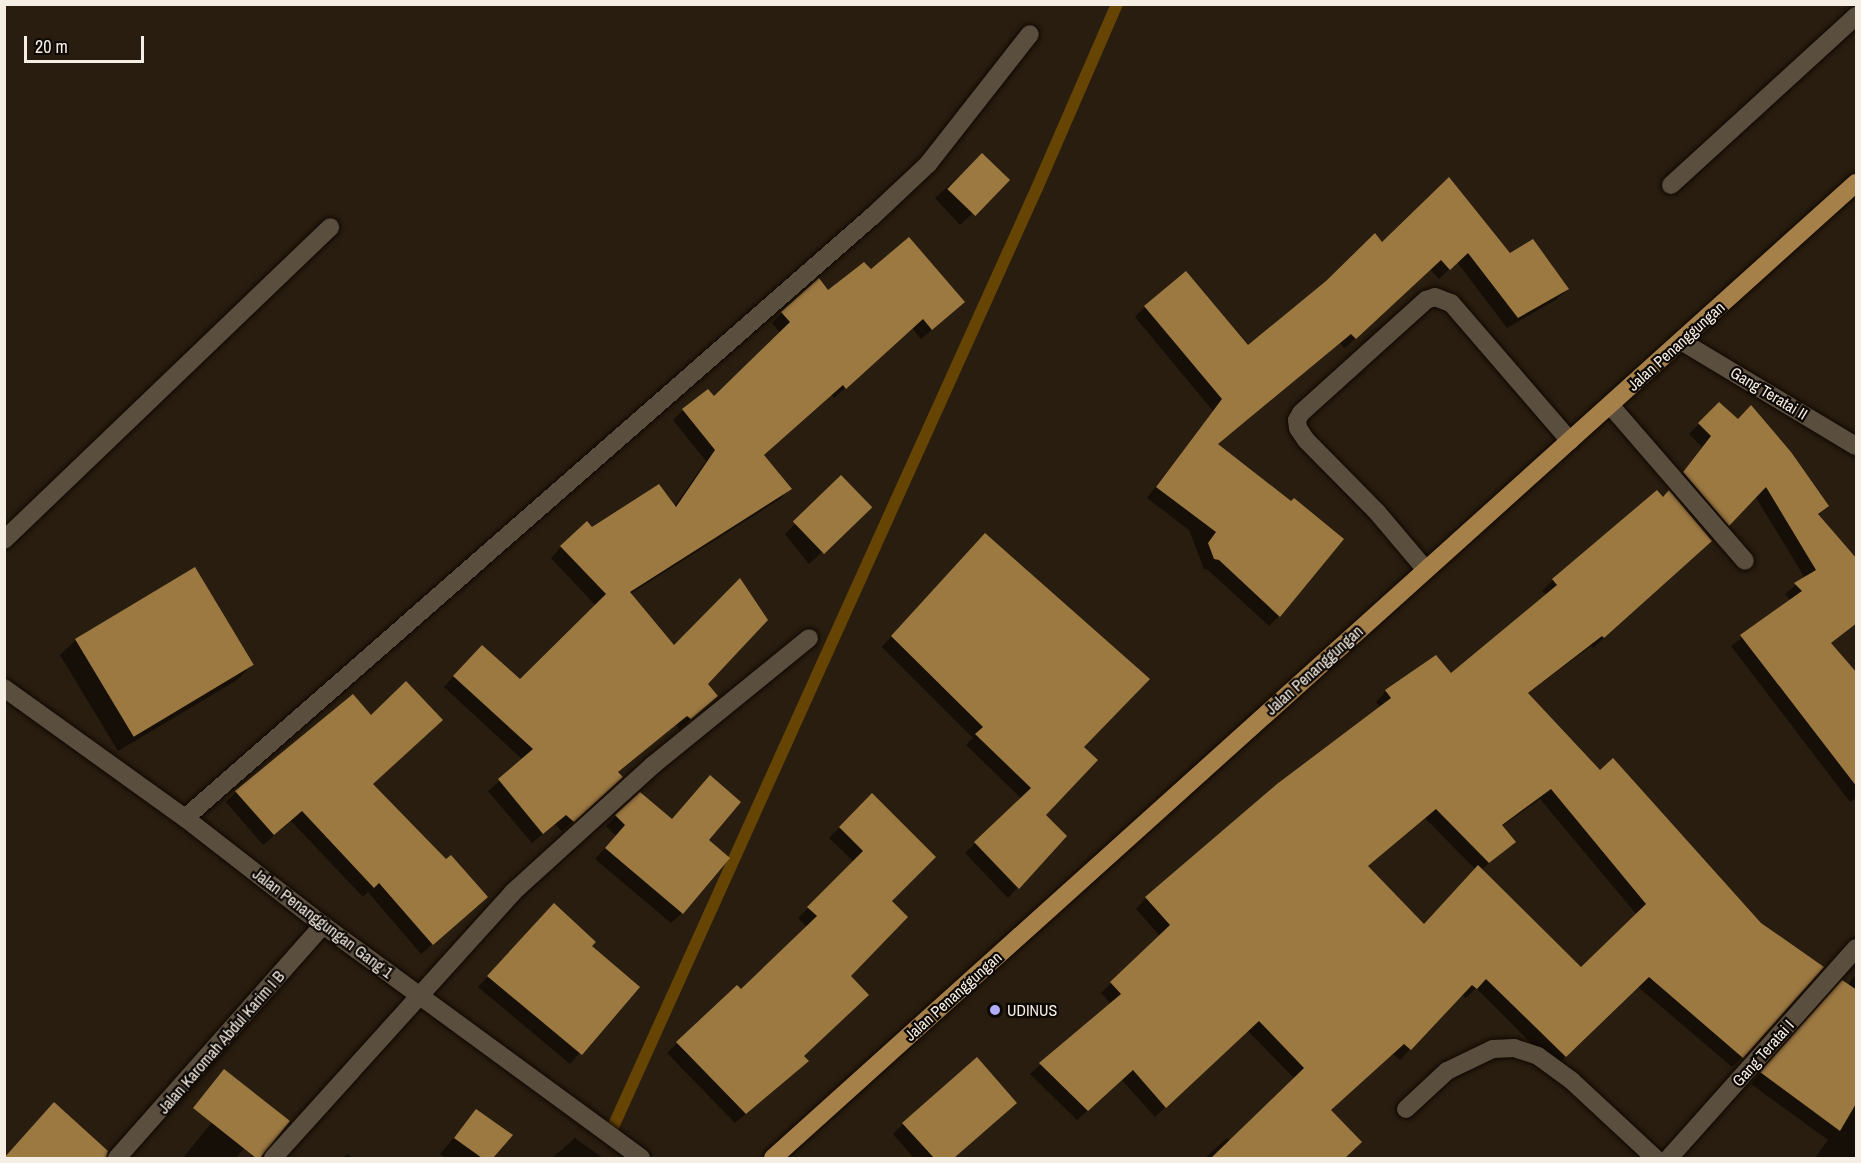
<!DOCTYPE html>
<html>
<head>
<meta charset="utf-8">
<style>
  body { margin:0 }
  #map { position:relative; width:1861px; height:1163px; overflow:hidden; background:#281d0e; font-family:"Archivo Narrow",sans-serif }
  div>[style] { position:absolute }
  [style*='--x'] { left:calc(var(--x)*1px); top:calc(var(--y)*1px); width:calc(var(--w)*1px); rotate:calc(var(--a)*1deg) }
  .shadow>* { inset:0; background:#0007 }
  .stream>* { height:12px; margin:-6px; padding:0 6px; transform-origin:6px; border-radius:6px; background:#664404 }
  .building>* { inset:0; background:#9d7942; transform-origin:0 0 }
  .roads { filter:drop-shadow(0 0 2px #100700) drop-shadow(0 0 2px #100700) }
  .minor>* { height:18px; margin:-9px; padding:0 9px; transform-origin:9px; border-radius:9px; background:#5a4e3e }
  .major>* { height:18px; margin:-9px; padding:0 9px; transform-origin:9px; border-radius:9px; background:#a68049 }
  .dots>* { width:16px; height:16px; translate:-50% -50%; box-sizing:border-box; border:3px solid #0d0804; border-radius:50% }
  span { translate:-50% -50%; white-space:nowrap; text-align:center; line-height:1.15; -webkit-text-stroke:4.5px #0d0804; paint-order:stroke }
  .street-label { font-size:16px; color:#f5eee4 }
  .poi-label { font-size:16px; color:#f5eee4 }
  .left { translate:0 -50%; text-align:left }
  .frame { position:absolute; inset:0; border:6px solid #f5eee4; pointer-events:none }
  .scale { position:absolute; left:24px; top:36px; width:120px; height:27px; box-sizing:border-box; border:3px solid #f5eee4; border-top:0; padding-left:8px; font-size:18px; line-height:21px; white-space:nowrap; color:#f5eee4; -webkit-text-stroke:4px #0d0804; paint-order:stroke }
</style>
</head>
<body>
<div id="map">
  <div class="shadow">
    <div style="clip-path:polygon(982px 155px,997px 190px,960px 225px,935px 198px)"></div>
    <div style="clip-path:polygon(1382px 244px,1509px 255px,1568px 289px,1557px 299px,1507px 328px,1457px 262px,1439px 279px,1430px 269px,1345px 348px,1340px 343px,1216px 445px,1279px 616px,1269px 626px,1208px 570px,1204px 569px,1189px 530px,1147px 498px,1213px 411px,1135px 317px,1145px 307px,1248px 348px)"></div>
    <div style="clip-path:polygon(870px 271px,963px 302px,921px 339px,912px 328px,834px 398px,831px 394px,763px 456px,790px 488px,780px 499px,630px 594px,706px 684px,706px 706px,679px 729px,676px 725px,617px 773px,611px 787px,562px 831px,555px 824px,532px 843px,488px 791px,523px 760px,444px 687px,471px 657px,520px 681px,596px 606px,551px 558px,561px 547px,592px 529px,674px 507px,706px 461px,673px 420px,683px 410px,714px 398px,781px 334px,772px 323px,782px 313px)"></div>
    <div style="clip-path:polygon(1719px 404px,1827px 506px,1818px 516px,1856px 561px,1856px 624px,1830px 644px,1856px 675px,1856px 798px,1850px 802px,1731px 646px,1791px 601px,1785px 594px,1805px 578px,1755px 496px,1718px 535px,1674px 483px,1702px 447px,1689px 434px)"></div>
    <div style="clip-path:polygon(841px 477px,860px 517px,809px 564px,785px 534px)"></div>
    <div style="clip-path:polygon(evenodd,1657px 492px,1700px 551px,1593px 648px,1591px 646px,1527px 694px,1742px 1057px,1732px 1067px,1637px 986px,1555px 1067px,1476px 988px,1466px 998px,1461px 994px,1400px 1060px,1393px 1054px,1330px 1110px,1360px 1142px,1344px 1158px,1205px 1158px,1227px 1138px,1231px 1141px,1295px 1079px,1247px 1030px,1155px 1117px,1122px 1080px,1077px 1120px,1030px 1074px,1111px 1004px,1101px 993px,1160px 936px,1136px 909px,1146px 898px,1278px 785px,1381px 708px,1376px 702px,1386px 691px,1451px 675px,1547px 595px,1542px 591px,1553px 580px,1657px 492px,1540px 799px,1637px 915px,1581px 969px,1481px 870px,1514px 842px,1501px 827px,1540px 799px,1657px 492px,1425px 818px,1475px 869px,1423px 926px,1367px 867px,1425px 818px)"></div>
    <div style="clip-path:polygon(974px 545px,1082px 747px,1044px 815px,1018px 887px,1008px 898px,965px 853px,1022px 799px,966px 745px,973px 738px,882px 647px)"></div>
    <div style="clip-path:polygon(76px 640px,252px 665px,237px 680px,118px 751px,60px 655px)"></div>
    <div style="clip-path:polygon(371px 784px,446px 861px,476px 907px,421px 954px,368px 892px,363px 897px,291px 821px,263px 845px,226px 802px,236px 792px)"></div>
    <div style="clip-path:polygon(872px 796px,890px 901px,802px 1056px,796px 1071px,735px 1123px,667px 1053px,737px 987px,741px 991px,807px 927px,798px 918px,854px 862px,829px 838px)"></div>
    <div style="clip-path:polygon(616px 816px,671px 820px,682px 913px,671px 923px,595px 859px,616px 836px,606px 826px)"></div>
    <div style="clip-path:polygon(544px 915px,590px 946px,638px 987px,570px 1064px,478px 987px)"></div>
    <div style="clip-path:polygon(1856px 974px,1856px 1158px,1815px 1158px,1828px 1140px,1751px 1084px,1832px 993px,1847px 986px)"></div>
    <div style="clip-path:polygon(233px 1096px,274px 1110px,236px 1158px,183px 1158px)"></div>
    <div style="clip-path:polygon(477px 1111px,511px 1136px,491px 1158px,446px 1158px,440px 1154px)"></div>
    <div style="clip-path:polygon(1005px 1113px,953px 1158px,914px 1158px,893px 1134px,903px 1124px)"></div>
    <div style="clip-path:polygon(44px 1114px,106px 1151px,100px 1158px,4px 1158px)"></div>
    <div style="clip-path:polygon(575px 1138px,603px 1158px,552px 1158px)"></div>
    <div style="clip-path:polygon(347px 1154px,353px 1158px,342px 1158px)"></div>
  </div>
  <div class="stream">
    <div style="--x:613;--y:1127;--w:1030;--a:-65.7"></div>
    <div style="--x:1037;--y:188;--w:201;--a:-66.5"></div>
  </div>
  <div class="building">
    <div style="left:982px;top:153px;width:39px;height:50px;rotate:44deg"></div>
    <div style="clip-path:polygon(1449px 177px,1510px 253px,1533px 239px,1569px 289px,1518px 318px,1468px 253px,1450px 270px,1441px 260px,1356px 339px,1351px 334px,1218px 444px,1291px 501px,1294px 498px,1344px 539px,1280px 617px,1219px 560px,1214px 559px,1208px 543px,1216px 532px,1156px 487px,1222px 399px,1144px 306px,1186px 271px,1248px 345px,1326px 281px,1375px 233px,1382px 242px)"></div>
    <div style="clip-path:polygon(909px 237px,965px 302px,932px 330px,923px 319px,846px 389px,843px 385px,764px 455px,792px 489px,630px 592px,674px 645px,740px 578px,768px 620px,708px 684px,718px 696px,691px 719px,687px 716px,618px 772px,623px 777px,574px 822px,566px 815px,543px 834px,498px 779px,533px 749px,453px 676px,482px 645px,520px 679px,606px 594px,560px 546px,587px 521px,592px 527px,659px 484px,676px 507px,715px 450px,682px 409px,708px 389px,714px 396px,790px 322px,781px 312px,819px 278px,828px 290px,864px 262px,871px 269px)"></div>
    <div style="clip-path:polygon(1719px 402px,1738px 419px,1751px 405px,1791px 452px,1829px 506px,1818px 514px,1857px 559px,1857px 623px,1831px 643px,1857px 673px,1857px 787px,1740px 635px,1802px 591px,1794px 583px,1816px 570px,1766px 487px,1729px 526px,1683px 472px,1711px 436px,1698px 423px)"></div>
    <div style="left:841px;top:475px;width:45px;height:67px;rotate:46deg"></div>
    <div style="clip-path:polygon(evenodd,1657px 490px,1663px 497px,1669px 490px,1712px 541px,1604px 638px,1602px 636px,1528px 693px,1600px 770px,1613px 758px,1761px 923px,1824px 967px,1743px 1058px,1649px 977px,1566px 1057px,1486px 979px,1477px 989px,1472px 985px,1411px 1050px,1404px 1044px,1331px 1110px,1362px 1142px,1345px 1158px,1211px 1158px,1304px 1068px,1259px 1021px,1166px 1108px,1133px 1070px,1088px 1111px,1039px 1063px,1121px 994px,1110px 982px,1170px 925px,1145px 897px,1277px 784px,1391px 698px,1385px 690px,1436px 655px,1451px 673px,1557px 585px,1552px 579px,1657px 490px,1551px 789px,1646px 904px,1581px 967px,1478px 865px,1424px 924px,1368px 866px,1436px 809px,1489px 863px,1516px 842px,1502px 825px,1551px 789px)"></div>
    <div style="clip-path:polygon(985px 533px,1150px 679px,1084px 747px,1098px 760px,1046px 815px,1067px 836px,1019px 889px,974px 842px,1031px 788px,975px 734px,983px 727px,891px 636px)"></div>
    <div style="left:195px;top:567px;width:114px;height:140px;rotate:59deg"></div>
    <div style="clip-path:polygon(406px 681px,443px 720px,373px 784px,446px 859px,451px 855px,488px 897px,433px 945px,379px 883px,374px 888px,302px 811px,274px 835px,235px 791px,353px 694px,371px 715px)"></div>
    <div style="clip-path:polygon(710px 775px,741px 802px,709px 840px,730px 858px,683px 914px,605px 848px,625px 825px,615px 815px,640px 792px,672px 819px)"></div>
    <div style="clip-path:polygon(872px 793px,936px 857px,892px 901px,908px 917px,851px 976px,869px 995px,804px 1056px,809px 1061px,746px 1114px,676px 1042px,737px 985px,741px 989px,817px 916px,807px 907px,863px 851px,839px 827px)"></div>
    <div style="clip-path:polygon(554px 903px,596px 942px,592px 946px,640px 987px,582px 1055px,487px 976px)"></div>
    <div style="clip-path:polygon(1842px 980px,1857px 990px,1857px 1102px,1840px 1131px,1760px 1072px)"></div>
    <div style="clip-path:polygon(977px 1057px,1017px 1103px,954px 1158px,934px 1158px,902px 1123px)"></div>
    <div style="clip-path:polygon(224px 1069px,290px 1121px,260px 1158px,256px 1158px,193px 1108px)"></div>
    <div style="clip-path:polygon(54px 1102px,108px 1151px,106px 1158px,4px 1158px)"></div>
    <div style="clip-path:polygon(476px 1109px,513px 1135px,493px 1158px,482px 1158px,454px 1138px)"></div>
  </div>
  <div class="roads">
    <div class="minor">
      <div style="--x:1671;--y:185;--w:251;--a:-42.4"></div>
      <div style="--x:1681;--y:341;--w:204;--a:31"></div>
      <div style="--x:1610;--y:405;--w:206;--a:49.1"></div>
      <div style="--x:4;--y:540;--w:452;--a:-43.8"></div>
      <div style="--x:1426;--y:570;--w:76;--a:-130.2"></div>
      <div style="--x:1377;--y:512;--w:101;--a:-134.6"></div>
      <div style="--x:1306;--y:440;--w:14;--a:-124"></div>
      <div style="--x:1298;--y:428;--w:8;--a:-97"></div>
      <div style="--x:1297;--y:420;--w:8;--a:-60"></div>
      <div style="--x:1301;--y:413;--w:169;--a:-42.1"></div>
      <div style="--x:1426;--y:300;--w:9;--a:-18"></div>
      <div style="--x:1435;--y:297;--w:17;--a:21"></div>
      <div style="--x:1451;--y:303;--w:182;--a:49.2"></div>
      <div style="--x:4;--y:688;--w:223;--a:35.7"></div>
      <div style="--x:185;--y:818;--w:175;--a:37.8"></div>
      <div style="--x:323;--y:925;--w:394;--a:36.2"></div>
      <div style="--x:185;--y:818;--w:917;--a:-41.2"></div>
      <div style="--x:875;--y:214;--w:73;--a:-43.3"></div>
      <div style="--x:928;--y:164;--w:165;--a:-51.9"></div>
      <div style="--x:1406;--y:1109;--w:56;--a:-42.8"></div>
      <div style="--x:1447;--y:1071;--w:51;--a:-25.6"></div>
      <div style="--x:1493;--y:1049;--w:21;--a:-3"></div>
      <div style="--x:1514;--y:1048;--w:25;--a:18"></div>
      <div style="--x:1538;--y:1056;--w:42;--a:36.3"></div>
      <div style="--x:1572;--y:1081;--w:113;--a:42.9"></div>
      <div style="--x:117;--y:1158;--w:311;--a:-48.5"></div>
      <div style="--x:273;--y:1158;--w:358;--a:-47.9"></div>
      <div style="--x:513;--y:892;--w:189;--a:-42.2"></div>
      <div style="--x:653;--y:765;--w:201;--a:-39.1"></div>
      <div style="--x:1669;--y:1158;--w:281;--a:-48.3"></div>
    </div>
    <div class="major">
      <div style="--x:773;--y:1158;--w:1457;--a:-42"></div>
    </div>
  </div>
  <div class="dots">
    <div style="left:995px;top:1010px;background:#b1adfa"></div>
  </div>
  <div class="street-label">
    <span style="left:1676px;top:346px;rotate:-42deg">Jalan Penanggungan</span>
    <span style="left:1769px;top:393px;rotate:31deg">Gang Teratai II</span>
    <span style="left:1314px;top:670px;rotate:-42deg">Jalan Penanggungan</span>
    <span style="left:323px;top:923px;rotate:37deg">Jalan Penanggungan Gang 1</span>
    <span style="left:953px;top:996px;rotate:-42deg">Jalan Penanggungan</span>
    <span style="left:221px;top:1042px;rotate:-49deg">Jalan Karomah Abdul Karim I B</span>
    <span style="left:1763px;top:1053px;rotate:-48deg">Gang Teratai I</span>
  </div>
  <div class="poi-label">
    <span class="left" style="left:1007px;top:1010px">UDINUS</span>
  </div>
  <div class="frame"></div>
  <div class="scale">20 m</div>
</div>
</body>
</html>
